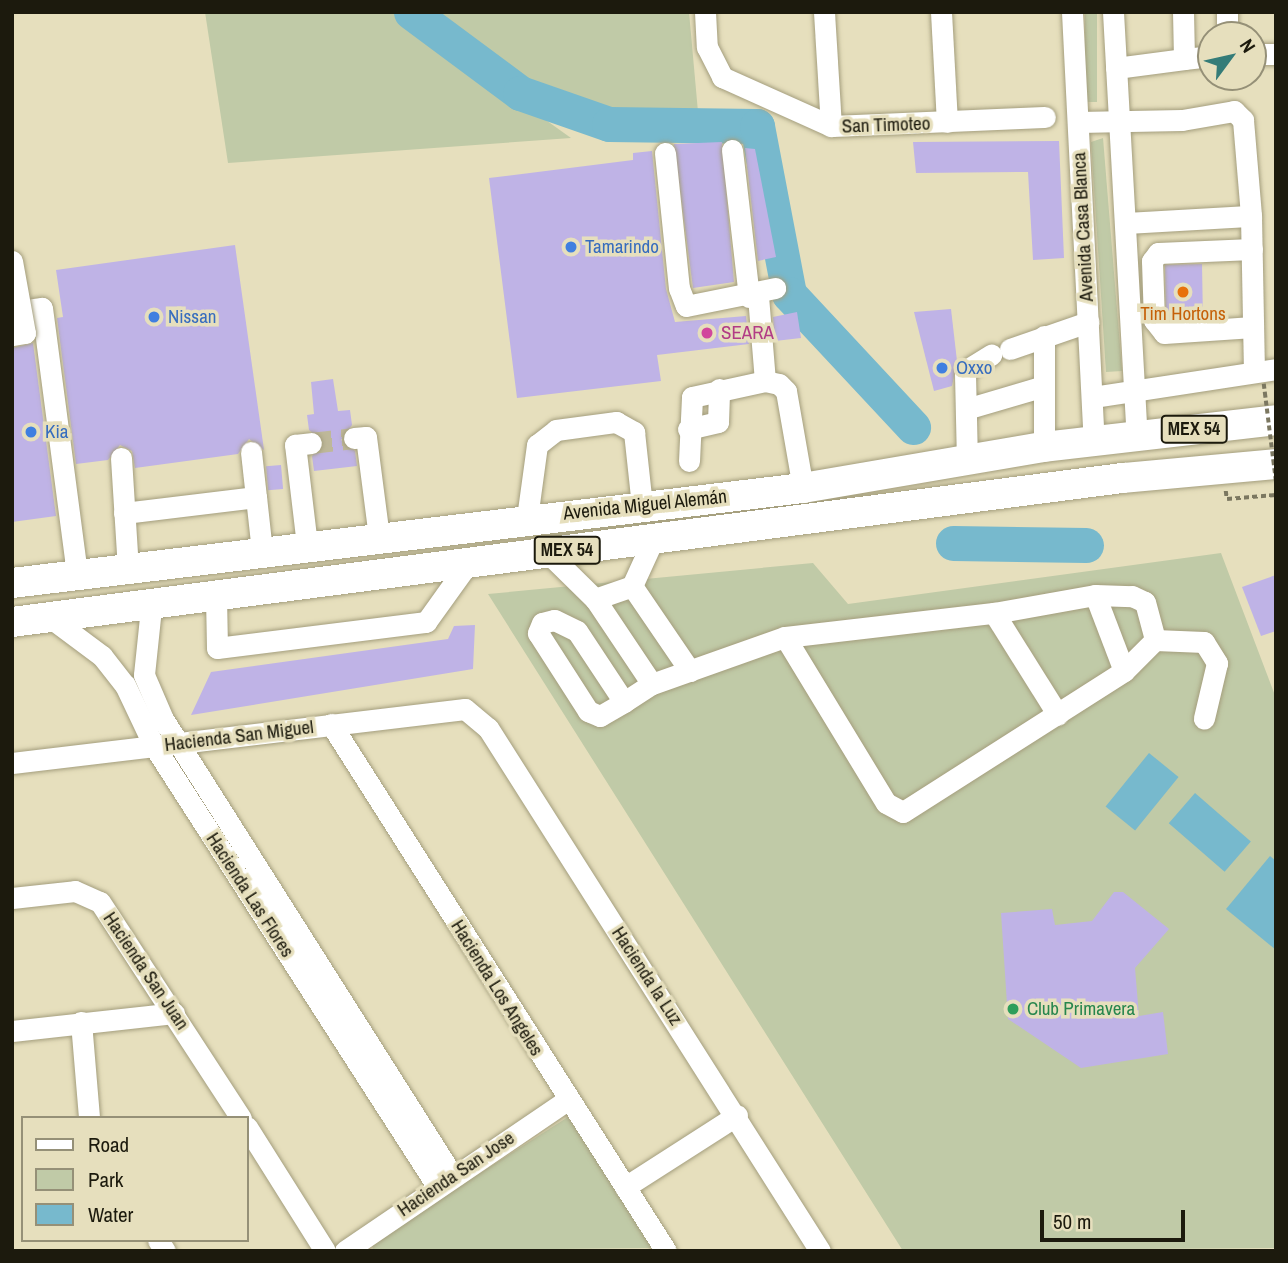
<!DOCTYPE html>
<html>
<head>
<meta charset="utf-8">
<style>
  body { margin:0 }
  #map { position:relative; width:1288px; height:1263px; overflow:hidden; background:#e6dfbd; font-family:"Archivo Narrow",sans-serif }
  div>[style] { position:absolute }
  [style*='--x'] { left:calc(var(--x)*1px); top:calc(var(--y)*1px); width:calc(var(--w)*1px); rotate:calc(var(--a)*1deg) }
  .green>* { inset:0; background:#c0caa7; transform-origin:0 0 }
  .water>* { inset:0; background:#77b9cd; transform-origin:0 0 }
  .river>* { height:35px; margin:-17.5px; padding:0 17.5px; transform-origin:17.5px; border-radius:17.5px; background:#77b9cd }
  .building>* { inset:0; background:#bfb3e6; transform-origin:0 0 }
  .minor-tunnel>* { height:21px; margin-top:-10.5px; transform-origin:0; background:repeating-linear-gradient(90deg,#beb89a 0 21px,transparent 0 31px) }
  .path>* { height:3.5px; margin-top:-1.75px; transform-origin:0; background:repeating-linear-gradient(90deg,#7b7760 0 5px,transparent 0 8.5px) }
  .roads { filter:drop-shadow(0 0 2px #a49e7d) drop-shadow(0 0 2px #a49e7d) }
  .minor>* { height:21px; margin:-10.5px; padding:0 10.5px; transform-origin:10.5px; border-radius:10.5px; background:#fff }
  .highway>* { height:30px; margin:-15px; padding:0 15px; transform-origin:15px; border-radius:15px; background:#fff }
  .path-bridge>* { height:3.5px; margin-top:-1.75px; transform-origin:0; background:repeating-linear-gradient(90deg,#7b7760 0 5px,transparent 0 8.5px) }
  .bridges { filter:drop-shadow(0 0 2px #a49e7d) drop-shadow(0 0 2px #a49e7d) }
  .minor-bridge>* { height:21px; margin:-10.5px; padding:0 10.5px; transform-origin:10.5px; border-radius:10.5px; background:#fff }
  .dots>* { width:19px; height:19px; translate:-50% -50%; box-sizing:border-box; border:4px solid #e6dfbd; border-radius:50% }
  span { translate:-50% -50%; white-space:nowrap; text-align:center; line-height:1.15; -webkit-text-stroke:7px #e6dfbd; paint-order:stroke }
  .shield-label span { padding:2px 5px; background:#e6dfbd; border:2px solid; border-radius:5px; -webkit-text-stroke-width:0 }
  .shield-label { font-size:18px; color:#1c1a0d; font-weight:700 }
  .street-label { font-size:19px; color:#1c1a0d }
  .shop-label { font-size:19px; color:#366cbe }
  .left { translate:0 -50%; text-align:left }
  .food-label { font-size:19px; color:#c56008 }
  .hotel-label { font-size:19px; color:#b23c85 }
  .leisure-label { font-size:19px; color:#27864d }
  .frame { position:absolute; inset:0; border:14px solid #1c1a0d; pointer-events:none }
  .legend { position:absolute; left:21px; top:1116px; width:228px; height:126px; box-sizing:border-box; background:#e6dfbd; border:2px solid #959077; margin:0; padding:9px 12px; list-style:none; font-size:21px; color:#1c1a0d }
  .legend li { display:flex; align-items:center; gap:14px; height:35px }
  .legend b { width:35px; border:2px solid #959077 }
  .north { position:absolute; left:1197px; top:21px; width:70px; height:70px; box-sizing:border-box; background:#e6dfbd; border:2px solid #959077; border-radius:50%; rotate:57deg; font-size:19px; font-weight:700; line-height:28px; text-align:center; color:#1c1a0d }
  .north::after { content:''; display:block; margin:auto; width:24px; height:32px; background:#347c78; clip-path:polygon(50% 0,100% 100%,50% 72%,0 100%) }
  .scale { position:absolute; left:1040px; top:1210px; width:145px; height:32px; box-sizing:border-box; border:4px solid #1c1a0d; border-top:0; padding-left:9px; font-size:21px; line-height:24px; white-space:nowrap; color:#1c1a0d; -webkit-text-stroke:5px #e6dfbd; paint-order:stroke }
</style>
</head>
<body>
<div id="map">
  <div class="green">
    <div style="clip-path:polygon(205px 12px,395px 12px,571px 138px,228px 163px)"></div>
    <div style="clip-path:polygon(433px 12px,689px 12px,698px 112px,622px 114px,553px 93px,513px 77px)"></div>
    <div style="left:1085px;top:12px;width:12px;height:90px"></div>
    <div style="clip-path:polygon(1103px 138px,1122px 371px,1106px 372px,1091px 142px)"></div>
    <div style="clip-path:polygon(1221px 553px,1276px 698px,1276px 1248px,903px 1251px,488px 594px,813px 563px,848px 604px)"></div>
    <div style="clip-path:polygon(568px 1117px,651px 1238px,651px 1248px,373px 1251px,372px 1242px)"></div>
  </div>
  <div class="water">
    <div style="left:1149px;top:753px;width:38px;height:69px;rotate:39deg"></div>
    <div style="left:1195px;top:793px;width:74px;height:40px;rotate:41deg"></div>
    <div style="clip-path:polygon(1270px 856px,1276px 861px,1276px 950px,1226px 909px)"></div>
  </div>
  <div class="river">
    <div style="--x:411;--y:12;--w:136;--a:36.6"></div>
    <div style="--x:520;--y:93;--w:94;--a:19.2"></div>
    <div style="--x:609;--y:124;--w:148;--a:0.8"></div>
    <div style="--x:757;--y:126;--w:171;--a:79.2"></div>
    <div style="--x:789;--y:294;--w:182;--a:47"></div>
    <div style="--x:953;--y:543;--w:133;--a:0.9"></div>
  </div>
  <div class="building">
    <div style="clip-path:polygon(1059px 141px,1064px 258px,1033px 260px,1028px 172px,916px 173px,913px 142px)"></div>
    <div style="clip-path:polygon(722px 142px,734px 282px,693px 288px,674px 144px)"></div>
    <div style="clip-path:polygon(745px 148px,755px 149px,776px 257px,758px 261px)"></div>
    <div style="clip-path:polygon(652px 151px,666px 289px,675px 322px,746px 316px,749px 344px,657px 355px,661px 381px,517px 398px,489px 178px,633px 160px,633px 153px)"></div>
    <div style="clip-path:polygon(235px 245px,264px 450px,249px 439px,238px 454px,135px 468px,132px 451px,120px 445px,108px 460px,76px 464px,57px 318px,63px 317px,56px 270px)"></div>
    <div style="left:1202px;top:264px;width:53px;height:37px;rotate:89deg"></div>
    <div style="clip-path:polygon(951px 309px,957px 361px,952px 386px,934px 391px,914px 312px)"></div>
    <div style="clip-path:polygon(797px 312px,801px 338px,775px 341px,773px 317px)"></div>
    <div style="clip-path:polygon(33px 343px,56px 516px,12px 522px,12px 348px)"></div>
    <div style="clip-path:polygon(333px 379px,338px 411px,350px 410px,352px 425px,341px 440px,355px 451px,357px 466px,314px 471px,312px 456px,324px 442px,309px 430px,307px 415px,314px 414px,311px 382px)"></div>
    <div style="left:281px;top:465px;width:24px;height:15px;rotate:85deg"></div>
    <div style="clip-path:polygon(1276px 575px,1276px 631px,1261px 636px,1242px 587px)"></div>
    <div style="clip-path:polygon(475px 625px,473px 669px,191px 715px,211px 672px,448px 639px,454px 626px)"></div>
    <div style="clip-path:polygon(1114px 892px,1123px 892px,1169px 929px,1135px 968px,1139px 1016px,1163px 1012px,1168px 1054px,1081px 1068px,1008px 1019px,1001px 913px,1052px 909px,1055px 925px,1092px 921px)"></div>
  </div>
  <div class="minor-tunnel">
    <div style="--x:311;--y:443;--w:43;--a:-6.6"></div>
  </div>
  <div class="path">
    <div style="--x:1226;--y:491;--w:8;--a:83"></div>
    <div style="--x:1227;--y:499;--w:49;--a:-4.7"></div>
  </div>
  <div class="roads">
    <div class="minor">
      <div style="--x:705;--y:12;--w:35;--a:87"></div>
      <div style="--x:707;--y:47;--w:34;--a:63"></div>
      <div style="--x:722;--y:77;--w:120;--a:24.2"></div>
      <div style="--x:831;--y:126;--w:214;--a:-2.4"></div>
      <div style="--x:824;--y:12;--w:114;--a:86.5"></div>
      <div style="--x:941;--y:12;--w:110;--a:86.9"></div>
      <div style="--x:1072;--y:12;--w:430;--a:87.1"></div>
      <div style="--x:1113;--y:12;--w:424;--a:86.8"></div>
      <div style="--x:1227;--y:35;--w:23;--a:-90"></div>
      <div style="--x:1253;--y:54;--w:23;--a:0"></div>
      <div style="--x:1184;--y:59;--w:27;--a:-6"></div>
      <div style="--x:1116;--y:68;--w:69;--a:-7.5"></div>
      <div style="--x:1184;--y:59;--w:47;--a:-91.2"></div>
      <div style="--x:1078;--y:122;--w:104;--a:-1.1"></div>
      <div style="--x:1182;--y:120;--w:53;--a:-9.8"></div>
      <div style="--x:1234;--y:111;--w:13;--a:45"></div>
      <div style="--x:1243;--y:120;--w:96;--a:85.2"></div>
      <div style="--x:732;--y:150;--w:148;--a:83.4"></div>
      <div style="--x:665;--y:153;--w:136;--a:84.1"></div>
      <div style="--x:679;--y:288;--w:19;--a:69"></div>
      <div style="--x:686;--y:306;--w:91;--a:-11.4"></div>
      <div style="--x:1128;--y:223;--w:123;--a:-3.3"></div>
      <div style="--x:1251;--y:216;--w:156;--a:88.9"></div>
      <div style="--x:1252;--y:249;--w:94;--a:177.6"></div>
      <div style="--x:1158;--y:253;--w:10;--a:127"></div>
      <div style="--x:1152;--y:261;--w:59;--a:88.1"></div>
      <div style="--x:1154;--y:320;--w:16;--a:52"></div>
      <div style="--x:1164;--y:333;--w:89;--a:-3.9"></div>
      <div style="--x:758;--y:296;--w:85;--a:85.3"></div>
      <div style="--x:12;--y:312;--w:30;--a:-8"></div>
      <div style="--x:42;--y:308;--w:269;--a:82.5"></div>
      <div style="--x:1010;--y:349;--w:83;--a:-19.1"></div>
      <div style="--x:1093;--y:397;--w:185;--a:-8.7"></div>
      <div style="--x:966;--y:409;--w:81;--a:-16.4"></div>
      <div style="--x:688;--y:429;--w:31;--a:-13"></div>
      <div style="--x:718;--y:422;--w:33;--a:-88"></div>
      <div style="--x:354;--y:438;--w:12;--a:-5"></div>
      <div style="--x:366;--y:437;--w:101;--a:82.6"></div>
      <div style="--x:1044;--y:447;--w:111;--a:-90"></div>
      <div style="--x:251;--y:452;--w:45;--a:83.7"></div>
      <div style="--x:121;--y:458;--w:111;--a:86.4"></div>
      <div style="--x:689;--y:461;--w:64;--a:-87.3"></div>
      <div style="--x:692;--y:397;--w:75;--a:-12.4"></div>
      <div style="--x:765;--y:381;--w:14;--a:12"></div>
      <div style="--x:779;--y:384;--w:10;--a:45"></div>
      <div style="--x:786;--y:391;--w:98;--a:80.1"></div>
      <div style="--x:967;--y:462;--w:91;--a:-91.3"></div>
      <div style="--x:965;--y:371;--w:31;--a:-32"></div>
      <div style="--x:124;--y:513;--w:133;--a:-6.9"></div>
      <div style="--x:256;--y:497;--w:54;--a:83.7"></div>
      <div style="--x:527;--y:518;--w:74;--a:-82.2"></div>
      <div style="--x:537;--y:445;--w:24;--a:-38"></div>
      <div style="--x:556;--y:430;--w:61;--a:-7.6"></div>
      <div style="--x:616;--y:422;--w:21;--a:29"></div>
      <div style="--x:634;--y:432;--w:74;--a:83.8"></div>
      <div style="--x:307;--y:545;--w:101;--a:-96.8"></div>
      <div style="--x:295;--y:445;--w:16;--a:-7"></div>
      <div style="--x:547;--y:552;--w:67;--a:44.4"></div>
      <div style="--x:595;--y:599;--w:102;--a:56.2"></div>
      <div style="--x:632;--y:586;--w:103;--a:55.7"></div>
      <div style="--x:1095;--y:595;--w:37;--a:2"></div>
      <div style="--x:1132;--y:596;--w:14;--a:25"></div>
      <div style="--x:1145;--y:602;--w:39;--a:75"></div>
      <div style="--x:216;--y:596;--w:52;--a:88.9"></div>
      <div style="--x:217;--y:648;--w:211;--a:-7.1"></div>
      <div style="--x:426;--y:622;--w:74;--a:-54.4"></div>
      <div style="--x:595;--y:599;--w:39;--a:-19"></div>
      <div style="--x:632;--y:586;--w:51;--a:-65.5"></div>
      <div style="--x:151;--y:608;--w:67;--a:96"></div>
      <div style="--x:144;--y:675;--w:48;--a:66.6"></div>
      <div style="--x:163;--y:719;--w:540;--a:57.63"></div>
      <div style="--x:51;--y:618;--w:64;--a:36.7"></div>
      <div style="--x:102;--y:656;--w:37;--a:52"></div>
      <div style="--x:125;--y:685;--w:68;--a:64.6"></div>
      <div style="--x:154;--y:746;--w:523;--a:57.25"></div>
      <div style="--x:785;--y:637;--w:194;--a:58.7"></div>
      <div style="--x:886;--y:803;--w:19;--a:28"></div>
      <div style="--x:903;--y:812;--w:262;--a:-32.5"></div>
      <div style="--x:1124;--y:671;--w:81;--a:-110.9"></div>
      <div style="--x:1095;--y:595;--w:103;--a:169.9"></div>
      <div style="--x:1124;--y:671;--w:44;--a:-45"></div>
      <div style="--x:1155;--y:640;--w:49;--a:2.3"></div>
      <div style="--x:1204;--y:642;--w:25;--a:58"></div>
      <div style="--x:1217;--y:663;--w:57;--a:103.3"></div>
      <div style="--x:624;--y:702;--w:85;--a:-123.5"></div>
      <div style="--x:577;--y:631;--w:25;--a:-154"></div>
      <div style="--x:554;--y:620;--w:12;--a:166"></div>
      <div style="--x:542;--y:623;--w:11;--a:112"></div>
      <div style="--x:538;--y:633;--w:93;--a:57.3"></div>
      <div style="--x:588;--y:711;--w:13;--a:23"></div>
      <div style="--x:600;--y:716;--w:28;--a:-30"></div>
      <div style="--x:624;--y:702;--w:33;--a:-33"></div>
      <div style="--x:652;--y:684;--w:141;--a:-19.5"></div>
      <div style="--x:785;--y:637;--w:210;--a:-6.6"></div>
      <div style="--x:994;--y:613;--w:120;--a:57.9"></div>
      <div style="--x:331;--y:724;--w:624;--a:57.56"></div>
      <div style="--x:12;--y:763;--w:456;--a:-6.8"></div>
      <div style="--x:465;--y:709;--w:30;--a:40"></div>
      <div style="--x:488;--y:728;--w:619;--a:57.59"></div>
      <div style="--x:12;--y:898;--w:63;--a:-6.3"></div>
      <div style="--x:75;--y:891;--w:27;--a:24"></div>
      <div style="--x:100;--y:902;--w:258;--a:56.9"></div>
      <div style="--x:81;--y:1022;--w:96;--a:85.2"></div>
      <div style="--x:12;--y:1031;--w:163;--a:-6.3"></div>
      <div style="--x:247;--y:1127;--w:146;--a:57.8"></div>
      <div style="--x:625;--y:1187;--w:133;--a:-32.7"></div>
      <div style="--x:158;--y:1240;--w:13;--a:58"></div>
      <div style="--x:345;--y:1251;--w:268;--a:-34.2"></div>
    </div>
    <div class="highway">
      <div style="--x:12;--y:583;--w:797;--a:-6.85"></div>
      <div style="--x:803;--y:488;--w:244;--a:-9.7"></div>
      <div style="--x:1044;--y:447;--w:234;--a:-6.6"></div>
      <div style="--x:12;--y:622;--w:1120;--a:-7.39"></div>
      <div style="--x:1123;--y:478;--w:154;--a:-5.2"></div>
    </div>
  </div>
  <div class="path-bridge">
    <div style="--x:1264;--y:384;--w:98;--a:82.9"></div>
  </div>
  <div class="bridges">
    <div class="minor-bridge">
      <div style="--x:12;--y:261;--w:73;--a:79.8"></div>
      <div style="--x:25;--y:333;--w:13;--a:171"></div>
    </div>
  </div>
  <div class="dots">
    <div style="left:571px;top:247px;background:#3f7fe0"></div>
    <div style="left:1183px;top:292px;background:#e8710a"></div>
    <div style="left:154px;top:317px;background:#3f7fe0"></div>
    <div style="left:707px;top:333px;background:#d1479c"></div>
    <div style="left:942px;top:368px;background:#3f7fe0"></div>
    <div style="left:31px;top:432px;background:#3f7fe0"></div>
    <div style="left:1013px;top:1009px;background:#2e9e5b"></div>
  </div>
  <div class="shield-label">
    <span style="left:1194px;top:429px">MEX 54</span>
    <span style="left:567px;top:550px">MEX 54</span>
  </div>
  <div class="street-label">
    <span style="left:886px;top:125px;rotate:-2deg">San Timoteo</span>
    <span style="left:1083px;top:227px;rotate:-93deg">Avenida Casa Blanca</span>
    <span style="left:645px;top:505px;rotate:-6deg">Avenida Miguel Alemán</span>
    <span style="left:239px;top:736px;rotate:-7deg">Hacienda San Miguel</span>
    <span style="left:250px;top:895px;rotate:57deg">Hacienda Las Flores</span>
    <span style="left:146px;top:971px;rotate:56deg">Hacienda San Juan</span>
    <span style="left:647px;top:976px;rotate:57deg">Hacienda la Luz</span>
    <span style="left:497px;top:988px;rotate:58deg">Hacienda Los Angeles</span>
    <span style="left:456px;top:1174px;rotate:-34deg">Hacienda San Jose</span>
  </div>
  <div class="shop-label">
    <span class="left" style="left:585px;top:247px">Tamarindo</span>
    <span class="left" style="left:168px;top:317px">Nissan</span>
    <span class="left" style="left:956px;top:368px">Oxxo</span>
    <span class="left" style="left:45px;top:432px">Kia</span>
  </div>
  <div class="food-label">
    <span style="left:1183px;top:314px">Tim Hortons</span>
  </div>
  <div class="hotel-label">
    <span class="left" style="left:721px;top:333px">SEARA</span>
  </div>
  <div class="leisure-label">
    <span class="left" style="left:1027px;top:1009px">Club Primavera</span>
  </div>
  <div class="frame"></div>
  <ul class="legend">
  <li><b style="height:9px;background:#fff"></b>Road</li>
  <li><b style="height:19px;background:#c0caa7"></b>Park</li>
  <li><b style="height:19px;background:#77b9cd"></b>Water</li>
  </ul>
  <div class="north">N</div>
  <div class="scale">50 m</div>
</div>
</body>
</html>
